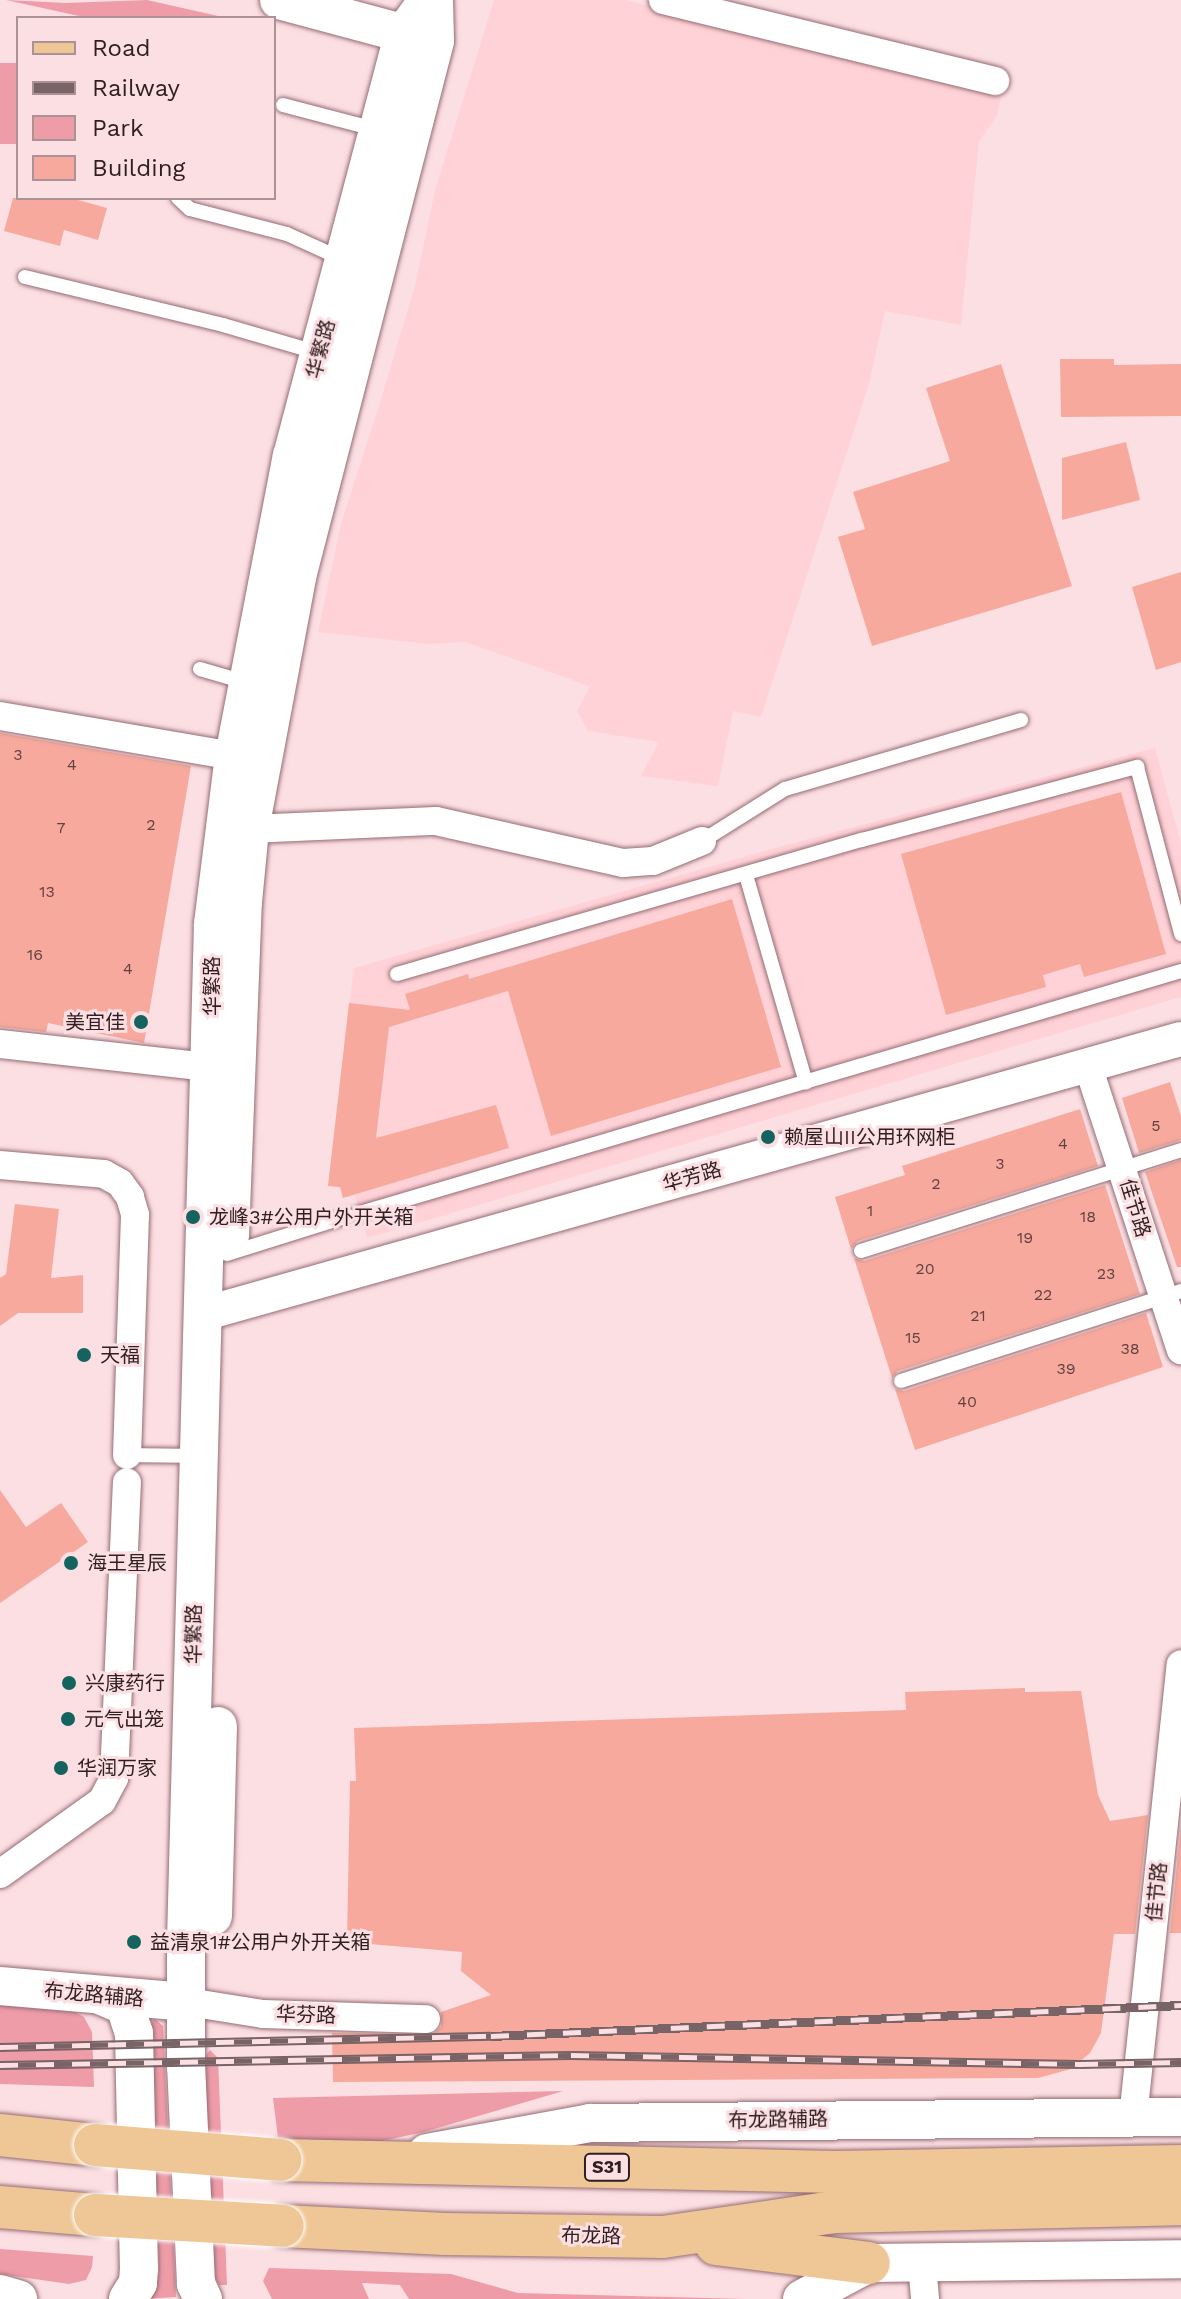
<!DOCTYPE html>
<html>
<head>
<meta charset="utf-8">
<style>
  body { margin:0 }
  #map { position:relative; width:1181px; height:2299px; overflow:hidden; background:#fcdfe3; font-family:"Work Sans","Noto Sans SC",sans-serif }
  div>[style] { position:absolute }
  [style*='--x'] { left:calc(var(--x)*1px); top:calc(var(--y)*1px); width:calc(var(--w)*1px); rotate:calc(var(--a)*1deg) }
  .built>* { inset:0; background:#ffd2d8 }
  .green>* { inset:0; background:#ef9ca9; transform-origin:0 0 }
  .building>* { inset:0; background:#f7a99d }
  .roads { filter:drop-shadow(0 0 2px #956c72) drop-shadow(0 0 2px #956c72) }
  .service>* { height:14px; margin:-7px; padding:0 7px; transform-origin:7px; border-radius:7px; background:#fff }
  .minor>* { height:28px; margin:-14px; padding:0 14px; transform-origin:14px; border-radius:14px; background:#fff }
  .tertiary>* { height:34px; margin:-17px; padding:0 17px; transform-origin:17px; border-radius:17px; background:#fff }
  .secondary>* { height:38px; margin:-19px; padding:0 19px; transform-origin:19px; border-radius:19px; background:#fff }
  .primary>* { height:42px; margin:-21px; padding:0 21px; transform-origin:21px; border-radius:21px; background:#efc695 }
  .rail>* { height:9px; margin-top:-4.5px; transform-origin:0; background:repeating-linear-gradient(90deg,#fcdfe3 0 18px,#786366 0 36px); box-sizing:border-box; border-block:2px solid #786366 }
  .bridges { filter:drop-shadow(0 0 2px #fff) drop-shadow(0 0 2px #fff) }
  .primary-bridge>* { height:42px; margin:-21px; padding:0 21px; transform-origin:21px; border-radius:21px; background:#efc695 }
  .dots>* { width:22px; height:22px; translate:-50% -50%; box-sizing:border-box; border:4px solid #fcdfe3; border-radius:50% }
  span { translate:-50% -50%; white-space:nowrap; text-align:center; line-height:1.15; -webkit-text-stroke:6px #fcdfe3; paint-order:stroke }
  .number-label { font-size:16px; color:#624241 }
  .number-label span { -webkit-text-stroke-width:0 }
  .shield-label span { padding:2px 6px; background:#fcdfe3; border:2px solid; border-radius:6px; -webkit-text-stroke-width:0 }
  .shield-label { font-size:18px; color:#301f22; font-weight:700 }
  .street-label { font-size:20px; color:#301f22 }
  .poi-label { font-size:20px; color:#301f22 }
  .right { translate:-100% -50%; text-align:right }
  .left { translate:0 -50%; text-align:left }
  .legend { position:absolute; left:16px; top:16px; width:260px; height:184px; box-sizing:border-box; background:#fcdfe3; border:2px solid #aa9296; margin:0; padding:10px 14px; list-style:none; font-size:24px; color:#301f22 }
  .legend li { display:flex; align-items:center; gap:16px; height:40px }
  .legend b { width:40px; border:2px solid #aa9296 }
</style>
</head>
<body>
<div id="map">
  <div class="built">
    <div style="clip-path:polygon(494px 0,626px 0,1001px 97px,997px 116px,979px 141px,961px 325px,885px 311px,869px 384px,761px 717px,733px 711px,718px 786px,641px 776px,659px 742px,588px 731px,577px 711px,590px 687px,559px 675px,465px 642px,427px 644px,318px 632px,341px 524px,382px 396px,416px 282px,435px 190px)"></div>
    <div style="clip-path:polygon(1155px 748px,1181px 844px,1181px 997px,367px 1238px,353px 1189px,328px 1186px,354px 968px,782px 846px)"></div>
  </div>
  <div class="green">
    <div style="clip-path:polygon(6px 0,66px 3px,147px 0,227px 18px,88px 18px)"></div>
    <div style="left:18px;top:63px;width:81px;height:18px;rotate:90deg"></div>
    <div style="clip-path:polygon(0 2005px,75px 2012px,84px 2017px,92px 2032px,94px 2087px,0 2084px)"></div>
    <div style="clip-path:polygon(155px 2019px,163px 2026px,176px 2297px,144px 2299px,156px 2285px,159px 2272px,147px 2028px)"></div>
    <div style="clip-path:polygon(210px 2050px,218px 2058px,227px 2285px,219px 2285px,212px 2271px,202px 2060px)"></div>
    <div style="clip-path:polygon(563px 2091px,424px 2132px,372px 2143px,278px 2138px,273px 2098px)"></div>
    <div style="clip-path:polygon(0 2249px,93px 2256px,92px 2267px,86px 2280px,69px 2284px,0 2274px)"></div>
    <div style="clip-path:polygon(269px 2268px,451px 2274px,518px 2293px,745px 2299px,409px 2299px,400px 2285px,362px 2283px,369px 2299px,272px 2299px,263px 2281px)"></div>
  </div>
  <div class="building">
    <div style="clip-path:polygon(13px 198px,71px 198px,107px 208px,98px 240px,64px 230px,60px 246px,4px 231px)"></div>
    <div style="clip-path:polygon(1060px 359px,1114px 359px,1114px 365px,1181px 364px,1181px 416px,1061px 417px)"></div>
    <div style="clip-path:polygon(1001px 364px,1072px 586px,872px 646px,838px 537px,865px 529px,853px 492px,950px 461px,926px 388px)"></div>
    <div style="clip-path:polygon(1126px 442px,1140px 500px,1062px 520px,1062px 458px)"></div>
    <div style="clip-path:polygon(1181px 572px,1181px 662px,1156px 670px,1132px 587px)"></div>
    <div style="clip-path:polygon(0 733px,191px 766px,144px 1043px,48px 1023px,46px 1032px,0 1027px)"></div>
    <div style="clip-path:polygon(1121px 792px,1166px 954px,1084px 977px,1080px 964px,1043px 975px,1046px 987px,946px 1015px,901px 854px)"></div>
    <div style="clip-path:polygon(732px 899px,781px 1067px,551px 1136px,508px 991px,389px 1027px,376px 1138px,496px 1105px,509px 1148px,343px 1198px,340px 1187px,328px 1186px,349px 1003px,410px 1010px,405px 994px,468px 974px,469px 979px)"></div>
    <div style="clip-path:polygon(1170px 1082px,1181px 1116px,1181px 1140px,1139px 1153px,1122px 1098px)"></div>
    <div style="clip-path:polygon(1080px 1109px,1098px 1166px,858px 1241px,851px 1249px,835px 1197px,905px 1175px,902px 1166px)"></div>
    <div style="clip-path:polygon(1181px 1160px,1181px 1267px,1177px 1267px,1145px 1172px)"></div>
    <div style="clip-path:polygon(1105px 1185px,1140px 1294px,898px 1371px,892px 1378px,854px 1258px,864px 1261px)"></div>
    <div style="clip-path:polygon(15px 1204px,59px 1209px,51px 1278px,83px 1275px,83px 1313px,18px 1313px,0 1326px,0 1278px,6px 1274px)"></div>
    <div style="clip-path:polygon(1146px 1313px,1163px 1367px,915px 1450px,895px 1389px,904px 1391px)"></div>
    <div style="clip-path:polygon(0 1490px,26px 1527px,61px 1503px,88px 1542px,0 1603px)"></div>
    <div style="clip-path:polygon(1025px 1688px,1025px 1692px,1081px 1691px,1098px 1795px,1110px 1821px,1148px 1815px,1135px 1934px,1114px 1934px,1101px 2033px,1090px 2053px,1071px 2069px,1038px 2078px,333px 2082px,332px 2033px,433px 2034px,441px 2027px,441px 2012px,491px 1995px,461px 1971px,462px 1952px,347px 1942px,350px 1781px,356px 1781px,354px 1728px,906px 1710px,905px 1692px)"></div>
    <div style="clip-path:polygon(1181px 1826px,1181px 1933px,1170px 1933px)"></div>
  </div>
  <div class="roads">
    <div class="service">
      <div style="--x:283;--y:105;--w:98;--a:14.7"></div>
      <div style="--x:178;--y:198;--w:16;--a:43"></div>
      <div style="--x:190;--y:209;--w:100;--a:14.5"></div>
      <div style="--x:287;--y:234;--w:63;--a:24.5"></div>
      <div style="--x:25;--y:277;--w:204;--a:13.6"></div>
      <div style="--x:223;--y:325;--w:100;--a:16.3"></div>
      <div style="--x:200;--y:669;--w:50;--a:16.3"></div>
      <div style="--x:702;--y:841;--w:98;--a:-32.1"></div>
      <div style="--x:785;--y:789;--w:246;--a:-16.3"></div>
      <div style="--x:746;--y:875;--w:216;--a:73.9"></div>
      <div style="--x:397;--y:974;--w:484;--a:-16.1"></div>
      <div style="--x:862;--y:840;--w:285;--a:-14.9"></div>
      <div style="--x:1137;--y:767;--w:173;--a:75.2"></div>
      <div style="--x:360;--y:1213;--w:856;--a:-16.42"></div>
      <div style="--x:861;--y:1251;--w:336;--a:-17.5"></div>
      <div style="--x:227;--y:1254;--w:127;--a:-17.4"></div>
      <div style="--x:901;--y:1381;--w:294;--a:-17.8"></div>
      <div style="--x:127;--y:1455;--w:71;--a:0.8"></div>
    </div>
    <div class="minor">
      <div style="--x:663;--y:0;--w:342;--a:13.7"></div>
      <div style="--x:0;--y:716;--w:237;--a:9.7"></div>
      <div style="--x:250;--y:829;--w:186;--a:-2.5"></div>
      <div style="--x:436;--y:821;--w:192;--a:12.7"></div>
      <div style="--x:623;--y:863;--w:30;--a:-4"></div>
      <div style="--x:653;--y:861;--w:53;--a:-22.2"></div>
      <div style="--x:0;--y:1044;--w:210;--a:6.3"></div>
      <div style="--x:1088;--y:1066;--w:299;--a:71.9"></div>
      <div style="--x:0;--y:1165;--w:104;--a:4.9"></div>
      <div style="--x:104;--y:1174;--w:18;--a:29"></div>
      <div style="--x:120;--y:1183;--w:17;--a:54"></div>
      <div style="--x:130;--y:1197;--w:19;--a:74"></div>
      <div style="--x:135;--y:1215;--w:240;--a:91.9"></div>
      <div style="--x:0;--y:1874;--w:125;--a:-35.6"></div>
      <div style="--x:102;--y:1801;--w:26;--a:-62"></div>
      <div style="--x:114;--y:1778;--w:296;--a:-87.5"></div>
      <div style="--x:188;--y:2002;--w:76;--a:9.1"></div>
      <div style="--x:263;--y:2014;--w:163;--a:1.8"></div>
      <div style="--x:1133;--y:2118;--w:456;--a:-84"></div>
      <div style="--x:922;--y:2264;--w:35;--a:85"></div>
    </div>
    <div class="tertiary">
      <div style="--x:203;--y:1314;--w:1016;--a:-15.71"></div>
    </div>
    <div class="secondary">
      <div style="--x:279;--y:0;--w:154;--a:15"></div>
      <div style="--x:230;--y:1236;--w:334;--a:-87.8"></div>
      <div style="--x:243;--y:902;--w:73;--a:-84.5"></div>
      <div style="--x:250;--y:829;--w:256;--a:-79.4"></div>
      <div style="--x:297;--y:577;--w:553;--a:-75.56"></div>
      <div style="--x:435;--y:41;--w:41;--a:-91.4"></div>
      <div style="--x:213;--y:1916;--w:190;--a:-88.5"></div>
      <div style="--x:0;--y:1986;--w:189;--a:4.9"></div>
      <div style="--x:102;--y:1996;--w:25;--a:23"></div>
      <div style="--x:125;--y:2006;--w:28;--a:72"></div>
      <div style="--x:134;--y:2033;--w:235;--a:88.8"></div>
      <div style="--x:139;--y:2268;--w:15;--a:94"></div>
      <div style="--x:138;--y:2283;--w:19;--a:122"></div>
      <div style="--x:427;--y:2153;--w:166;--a:-10.4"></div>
      <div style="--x:590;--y:2123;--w:591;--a:-0.58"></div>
      <div style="--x:0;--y:2294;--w:19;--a:16"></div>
      <div style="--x:203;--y:2299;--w:17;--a:-115"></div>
      <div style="--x:196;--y:2284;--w:217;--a:-92.6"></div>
      <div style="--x:186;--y:2067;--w:126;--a:-90"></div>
      <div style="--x:186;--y:1941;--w:1017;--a:-88.48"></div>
      <div style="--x:213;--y:924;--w:169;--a:-82.9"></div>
      <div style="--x:234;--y:756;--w:306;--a:-79.1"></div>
      <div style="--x:292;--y:456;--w:438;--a:-75.2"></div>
      <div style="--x:404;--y:33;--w:41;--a:-54"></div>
      <div style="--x:802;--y:2299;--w:76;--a:-28.2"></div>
      <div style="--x:869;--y:2263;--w:312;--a:-0.7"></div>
    </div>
    <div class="primary">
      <div style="--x:0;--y:2135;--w:96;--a:6"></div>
      <div style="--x:280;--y:2160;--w:555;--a:1.24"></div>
      <div style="--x:835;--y:2172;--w:346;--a:-1"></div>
      <div style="--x:0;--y:2207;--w:95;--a:4.8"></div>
      <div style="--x:283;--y:2226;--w:162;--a:2.8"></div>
      <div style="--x:445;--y:2234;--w:218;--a:0.8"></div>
      <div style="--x:663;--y:2237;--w:174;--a:-8.3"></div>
      <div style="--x:835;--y:2212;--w:346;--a:-1.3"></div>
      <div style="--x:716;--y:2244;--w:154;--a:7.1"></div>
    </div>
  </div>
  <div class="rail">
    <div style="--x:0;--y:2047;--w:491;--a:-1.3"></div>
    <div style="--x:491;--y:2036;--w:691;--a:-2.57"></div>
    <div style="--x:0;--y:2065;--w:571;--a:-1"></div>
    <div style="--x:571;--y:2055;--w:509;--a:1.01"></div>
    <div style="--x:1080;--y:2064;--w:101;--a:-1.1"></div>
  </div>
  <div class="bridges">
    <div class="primary-bridge">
      <div style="--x:95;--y:2145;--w:186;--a:4.6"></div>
      <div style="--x:95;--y:2215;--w:188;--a:3.3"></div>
    </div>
  </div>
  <div class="dots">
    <div style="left:141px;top:1022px;background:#15635e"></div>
    <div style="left:768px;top:1137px;background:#15635e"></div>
    <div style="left:193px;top:1217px;background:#15635e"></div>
    <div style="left:84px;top:1355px;background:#15635e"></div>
    <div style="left:71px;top:1563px;background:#15635e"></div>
    <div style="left:69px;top:1683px;background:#15635e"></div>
    <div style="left:68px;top:1719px;background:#15635e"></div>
    <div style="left:61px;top:1768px;background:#15635e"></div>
    <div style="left:134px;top:1942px;background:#15635e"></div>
  </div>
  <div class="number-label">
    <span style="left:18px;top:755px">3</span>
    <span style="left:72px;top:765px">4</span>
    <span style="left:151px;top:825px">2</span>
    <span style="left:61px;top:828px">7</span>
    <span style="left:47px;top:892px">13</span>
    <span style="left:35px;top:955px">16</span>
    <span style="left:128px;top:969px">4</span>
    <span style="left:1156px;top:1126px">5</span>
    <span style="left:1063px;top:1144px">4</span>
    <span style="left:1000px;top:1164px">3</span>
    <span style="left:936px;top:1184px">2</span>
    <span style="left:870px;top:1211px">1</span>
    <span style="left:1088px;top:1217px">18</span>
    <span style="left:1025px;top:1238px">19</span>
    <span style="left:925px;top:1269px">20</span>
    <span style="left:1106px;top:1274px">23</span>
    <span style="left:1043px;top:1295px">22</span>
    <span style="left:978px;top:1316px">21</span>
    <span style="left:913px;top:1338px">15</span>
    <span style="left:1130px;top:1349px">38</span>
    <span style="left:1066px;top:1369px">39</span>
    <span style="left:967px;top:1402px">40</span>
  </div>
  <div class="shield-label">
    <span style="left:607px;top:2167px">S31</span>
  </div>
  <div class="street-label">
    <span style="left:321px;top:349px;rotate:-75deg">华繁路</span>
    <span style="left:212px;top:986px;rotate:-90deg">华繁路</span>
    <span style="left:692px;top:1177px;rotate:-16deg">华芳路</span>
    <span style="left:1135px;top:1208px;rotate:73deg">佳节路</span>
    <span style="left:194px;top:1634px;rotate:-89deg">华繁路</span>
    <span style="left:1157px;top:1892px;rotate:-84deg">佳节路</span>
    <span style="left:94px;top:1995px;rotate:5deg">布龙路辅路</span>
    <span style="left:306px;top:2015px;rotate:2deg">华芬路</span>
    <span style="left:778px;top:2120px;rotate:-1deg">布龙路辅路</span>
    <span style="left:591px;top:2236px;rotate:1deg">布龙路</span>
  </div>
  <div class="poi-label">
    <span class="right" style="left:125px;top:1022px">美宜佳</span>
    <span class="left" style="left:784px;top:1137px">赖屋山II公用环网柜</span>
    <span class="left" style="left:209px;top:1217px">龙峰3#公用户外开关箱</span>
    <span class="left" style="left:100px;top:1355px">天福</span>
    <span class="left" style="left:87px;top:1563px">海王星辰</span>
    <span class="left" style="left:85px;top:1683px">兴康药行</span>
    <span class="left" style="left:84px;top:1719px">元气出笼</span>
    <span class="left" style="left:77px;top:1768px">华润万家</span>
    <span class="left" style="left:150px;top:1942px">益清泉1#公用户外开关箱</span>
  </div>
  <ul class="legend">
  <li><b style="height:10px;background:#efc695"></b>Road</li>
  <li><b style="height:10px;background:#786366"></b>Railway</li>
  <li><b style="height:22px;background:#ef9ca9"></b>Park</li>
  <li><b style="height:22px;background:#f7a99d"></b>Building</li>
  </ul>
</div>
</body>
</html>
